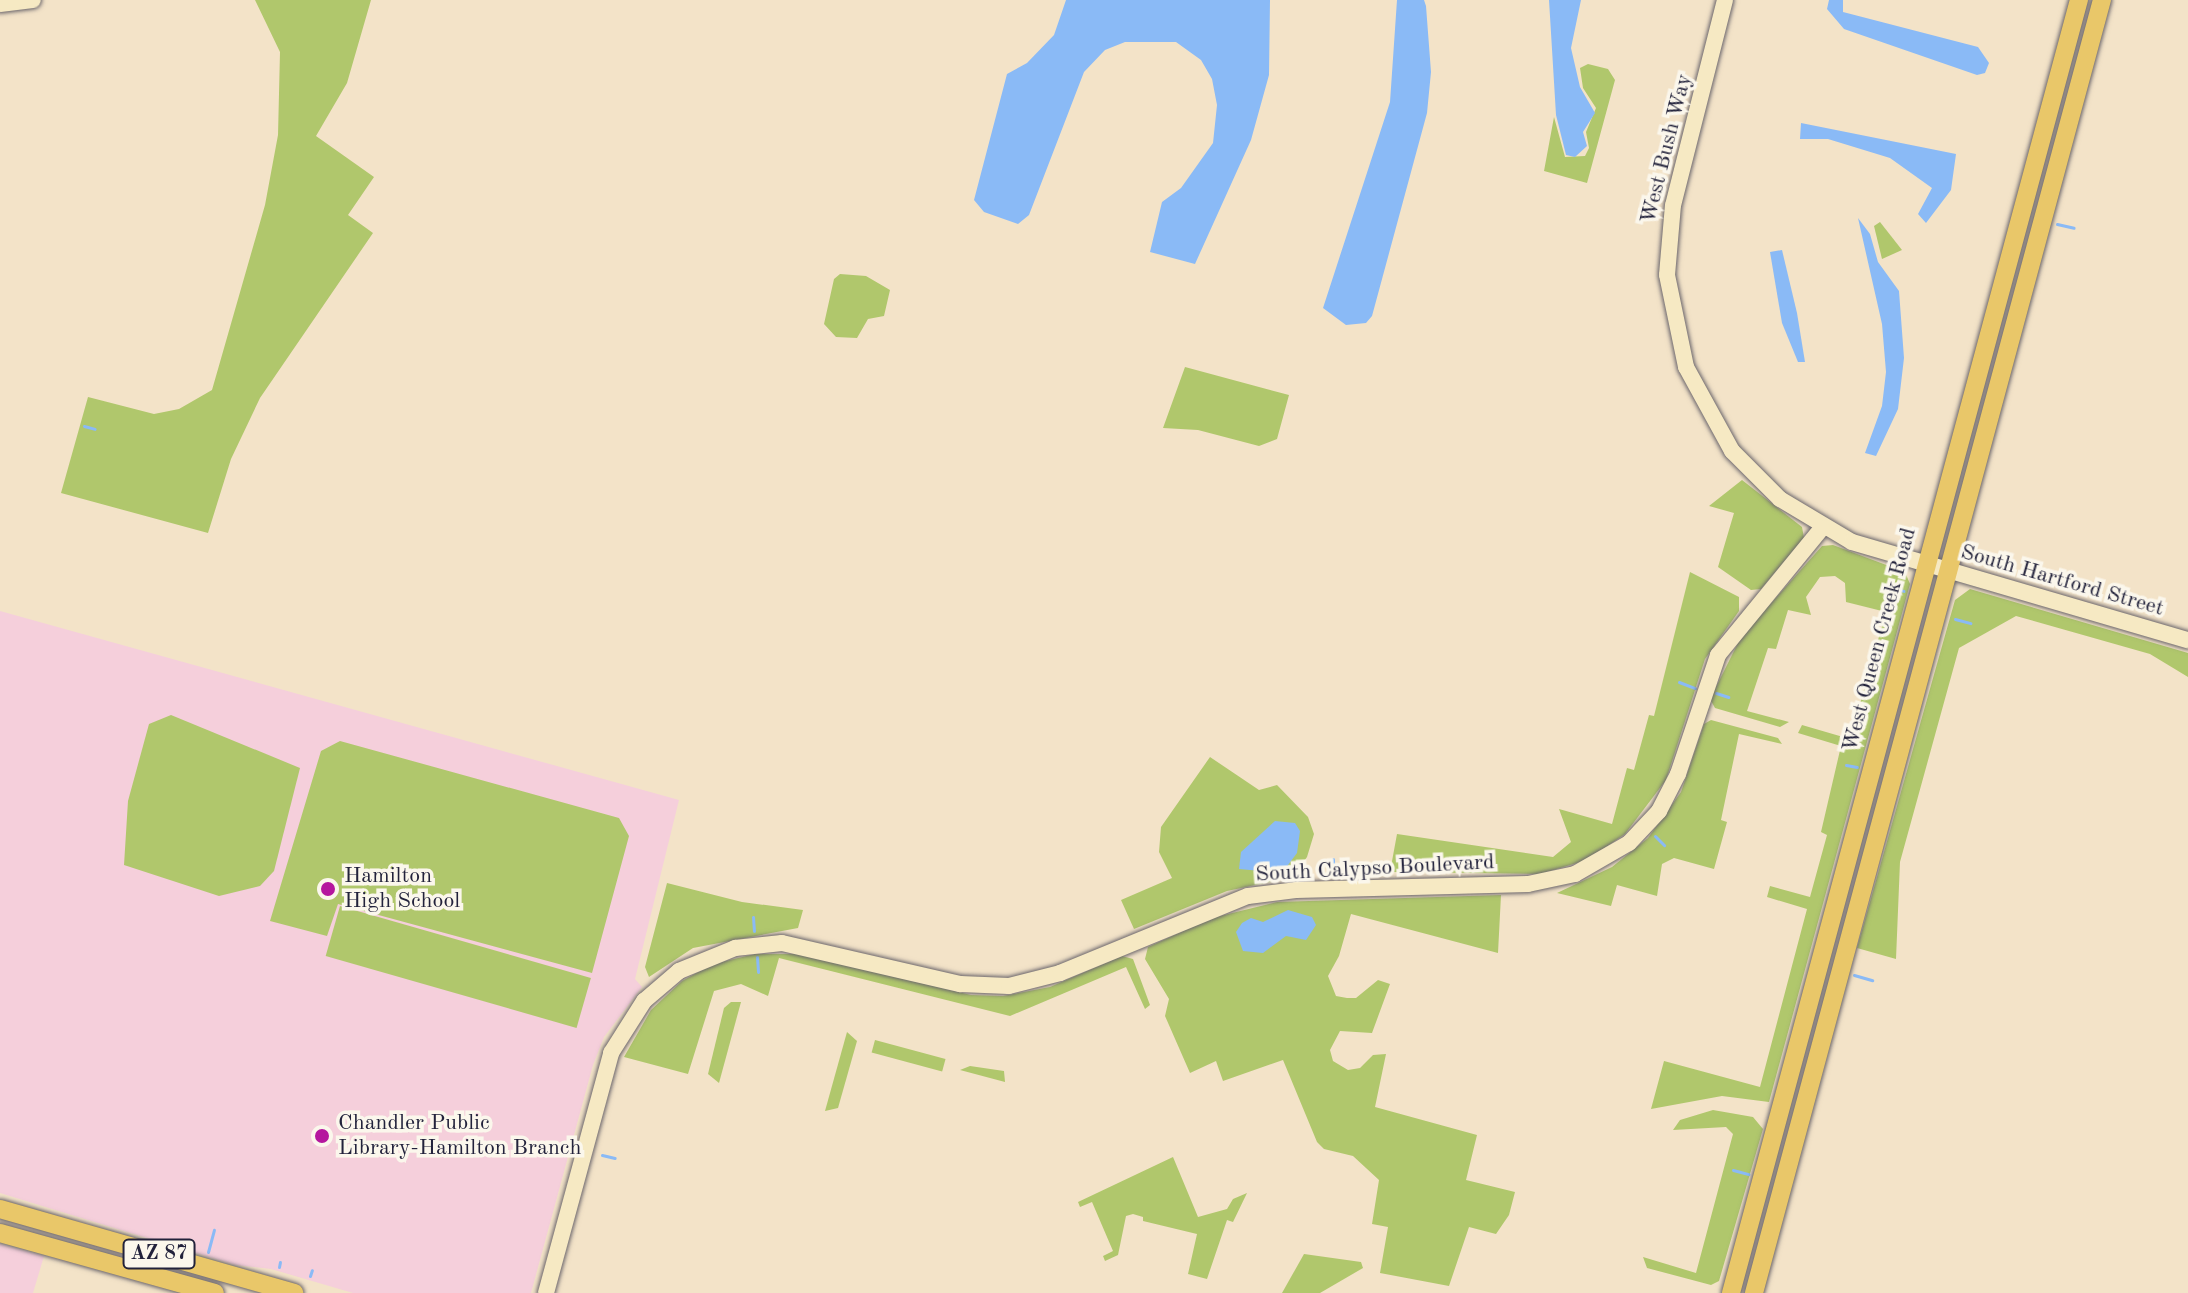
<!DOCTYPE html>
<html>
<head>
<meta charset="utf-8">
<style>
  body { margin:0 }
  #map { position:relative; width:2188px; height:1293px; overflow:hidden; background:#f3e3c8; font-family:"Old Standard TT",serif }
  div>[style] { position:absolute }
  [style*='--x'] { left:calc(var(--x)*1px); top:calc(var(--y)*1px); width:calc(var(--w)*1px); rotate:calc(var(--a)*1deg) }
  .built>* { inset:0; background:#f5cfdb }
  .green>* { inset:0; background:#b0c76c; transform-origin:0 0 }
  .water>* { inset:0; background:#8abaf6 }
  .stream>* { height:3px; margin:-1.5px; padding:0 1.5px; transform-origin:1.5px; border-radius:1.5px; background:#8abaf6 }
  .roads { filter:drop-shadow(0 0 2px #6b666c) drop-shadow(0 0 2px #6b666c) }
  .secondary>* { height:16px; margin:-8px; padding:0 8px; transform-origin:8px; border-radius:8px; background:#f6e9c3 }
  .primary>* { height:18px; margin:-9px; padding:0 9px; transform-origin:9px; border-radius:9px; background:#e9c769 }
  .dots>* { width:22px; height:22px; translate:-50% -50%; box-sizing:border-box; border:4px solid #fbf7ec; border-radius:50% }
  span { translate:-50% -50%; white-space:nowrap; text-align:center; line-height:1.15; -webkit-text-stroke:7px #fbf7ec; paint-order:stroke }
  .shield-label span { padding:2px 6px; background:#fbf7ec; border:2px solid; border-radius:6px; -webkit-text-stroke-width:0 }
  .shield-label { font-size:20px; color:#22223b; font-weight:700 }
  .street-label { font-size:22px; color:#22223b }
  .poi-label { font-size:22px; color:#22223b }
  .left { translate:0 -50%; text-align:left }
</style>
</head>
<body>
<div id="map">
  <div class="built">
    <div style="clip-path:polygon(0 611px,679px 800px,635px 979px,642px 987px,604px 1037px,593px 1065px,531px 1293px,353px 1293px,271px 1269px,235px 1265px,0 1193px)"></div>
    <div style="clip-path:polygon(0 1244px,44px 1256px,33px 1293px,0 1293px)"></div>
  </div>
  <div class="green">
    <div style="clip-path:polygon(255px 0,371px 0,347px 83px,316px 136px,374px 177px,348px 215px,373px 233px,260px 398px,231px 459px,208px 533px,61px 493px,88px 397px,154px 414px,179px 409px,212px 390px,265px 205px,278px 135px,280px 52px)"></div>
    <div style="clip-path:polygon(1588px 64px,1608px 69px,1615px 80px,1587px 183px,1544px 171px,1554px 117px,1565px 157px,1585px 156px,1589px 148px,1586px 132px,1596px 108px,1583px 88px,1580px 68px)"></div>
    <div style="clip-path:polygon(1880px 222px,1902px 250px,1882px 259px,1874px 226px)"></div>
    <div style="clip-path:polygon(840px 274px,866px 276px,890px 290px,884px 316px,868px 319px,857px 338px,836px 337px,824px 324px,834px 279px)"></div>
    <div style="clip-path:polygon(1185px 367px,1289px 395px,1277px 439px,1259px 446px,1198px 430px,1163px 428px)"></div>
    <div style="clip-path:polygon(1742px 480px,1802px 527px,1804px 538px,1761px 589px,1751px 590px,1718px 567px,1734px 513px,1709px 506px)"></div>
    <div style="clip-path:polygon(1833px 545px,1905px 572px,1910px 584px,1769px 1102px,1722px 1096px,1651px 1109px,1664px 1061px,1760px 1087px,1807px 909px,1767px 897px,1770px 886px,1810px 897px,1827px 835px,1821px 832px,1841px 746px,1798px 733px,1802px 725px,1850px 739px,1886px 612px,1846px 602px,1845px 583px,1835px 576px,1820px 577px,1806px 597px,1811px 615px,1788px 610px,1776px 649px,1768px 648px,1747px 711px,1789px 722px,1780px 727px,1715px 708px,1710px 699px,1741px 637px,1822px 546px)"></div>
    <div style="clip-path:polygon(1690px 572px,1739px 597px,1739px 611px,1705px 659px,1666px 780px,1625px 834px,1587px 860px,1540px 874px,1390px 872px,1397px 834px,1553px 857px,1571px 842px,1559px 809px,1612px 824px,1627px 768px,1634px 770px,1649px 715px,1654px 716px)"></div>
    <div style="clip-path:polygon(1970px 589px,2188px 653px,2188px 677px,2150px 654px,2016px 616px,1959px 648px,1900px 862px,1896px 959px,1857px 948px,1955px 600px)"></div>
    <div style="clip-path:polygon(171px 715px,300px 768px,274px 871px,260px 886px,219px 896px,124px 865px,128px 801px,149px 724px)"></div>
    <div style="clip-path:polygon(1711px 720px,1778px 738px,1782px 744px,1739px 734px,1721px 820px,1727px 822px,1714px 869px,1674px 858px,1662px 864px,1657px 896px,1617px 885px,1611px 906px,1557px 893px,1612px 867px,1648px 838px,1681px 792px,1704px 724px)"></div>
    <div style="clip-path:polygon(340px 741px,619px 818px,629px 836px,592px 973px,338px 904px,327px 936px,270px 921px,321px 751px)"></div>
    <div style="clip-path:polygon(1210px 757px,1259px 790px,1277px 785px,1308px 817px,1314px 834px,1307px 857px,1293px 877px,1227px 891px,1134px 929px,1121px 900px,1172px 878px,1159px 852px,1161px 827px)"></div>
    <div style="clip-path:polygon(667px 883px,742px 902px,803px 910px,798px 928px,693px 948px,649px 977px,645px 967px)"></div>
    <div style="clip-path:polygon(1501px 895px,1498px 953px,1351px 914px,1339px 956px,1328px 976px,1336px 996px,1347px 998px,1356px 998px,1378px 980px,1390px 984px,1372px 1033px,1340px 1031px,1330px 1050px,1333px 1061px,1348px 1070px,1360px 1068px,1373px 1055px,1386px 1054px,1375px 1107px,1477px 1135px,1466px 1180px,1515px 1192px,1509px 1215px,1496px 1234px,1469px 1227px,1449px 1286px,1380px 1273px,1388px 1227px,1372px 1224px,1379px 1180px,1353px 1156px,1324px 1149px,1317px 1142px,1283px 1060px,1223px 1081px,1216px 1061px,1190px 1073px,1165px 1016px,1169px 999px,1145px 959px,1148px 947px,1212px 918px,1277px 902px)"></div>
    <div style="left:340px;top:906px;width:261px;height:52px;rotate:16deg"></div>
    <div style="clip-path:polygon(755px 954px,800px 954px,971px 995px,1003px 996px,1050px 987px,1122px 956px,1133px 959px,1150px 1005px,1145px 1009px,1126px 967px,1010px 1016px,779px 958px,768px 996px,741px 984px,714px 991px,688px 1074px,624px 1057px,651px 1010px,682px 981px,713px 964px)"></div>
    <div style="clip-path:polygon(731px 1002px,741px 1002px,719px 1083px,708px 1074px,724px 1008px)"></div>
    <div style="clip-path:polygon(847px 1032px,857px 1041px,838px 1108px,825px 1111px)"></div>
    <div style="left:875px;top:1040px;width:73px;height:13px;rotate:15deg"></div>
    <div style="clip-path:polygon(970px 1066px,1004px 1071px,1005px 1082px,960px 1070px)"></div>
    <div style="clip-path:polygon(1713px 1110px,1753px 1117px,1763px 1129px,1719px 1281px,1711px 1285px,1647px 1268px,1643px 1257px,1696px 1273px,1733px 1134px,1726px 1127px,1673px 1130px,1680px 1120px)"></div>
    <div style="clip-path:polygon(1173px 1157px,1198px 1217px,1227px 1209px,1233px 1199px,1247px 1193px,1233px 1222px,1227px 1220px,1207px 1279px,1188px 1274px,1197px 1234px,1143px 1221px,1143px 1217px,1133px 1214px,1126px 1216px,1118px 1255px,1105px 1261px,1103px 1256px,1113px 1251px,1092px 1202px,1080px 1207px,1078px 1202px)"></div>
    <div style="clip-path:polygon(1304px 1254px,1361px 1262px,1363px 1268px,1320px 1293px,1282px 1293px)"></div>
  </div>
  <div class="water">
    <div style="clip-path:polygon(1066px 0,1270px 0,1269px 75px,1251px 140px,1195px 264px,1150px 252px,1162px 202px,1181px 188px,1213px 143px,1217px 105px,1212px 79px,1201px 60px,1176px 42px,1125px 42px,1105px 50px,1084px 72px,1029px 215px,1018px 224px,984px 212px,974px 200px,1007px 74px,1027px 63px,1054px 35px)"></div>
    <div style="clip-path:polygon(1397px 0,1424px 0,1426px 6px,1431px 72px,1427px 113px,1372px 316px,1366px 323px,1346px 325px,1323px 308px,1390px 102px)"></div>
    <div style="clip-path:polygon(1549px 0,1581px 0,1571px 48px,1580px 87px,1595px 113px,1583px 132px,1587px 146px,1575px 157px,1566px 155px,1556px 115px)"></div>
    <div style="clip-path:polygon(1829px 0,1843px 0,1843px 12px,1978px 47px,1989px 63px,1985px 73px,1977px 75px,1844px 29px,1827px 9px)"></div>
    <div style="clip-path:polygon(1801px 123px,1956px 154px,1951px 190px,1926px 223px,1918px 214px,1932px 188px,1890px 158px,1828px 139px,1800px 139px)"></div>
    <div style="clip-path:polygon(1858px 218px,1870px 234px,1878px 262px,1899px 291px,1904px 358px,1898px 409px,1876px 456px,1865px 453px,1882px 406px,1886px 372px,1882px 324px)"></div>
    <div style="clip-path:polygon(1782px 250px,1797px 313px,1805px 362px,1798px 362px,1782px 323px,1770px 252px)"></div>
    <div style="clip-path:polygon(1275px 821px,1295px 823px,1300px 831px,1297px 853px,1282px 873px,1239px 869px,1241px 852px)"></div>
    <div style="clip-path:polygon(1288px 910px,1312px 917px,1316px 925px,1306px 940px,1286px 936px,1263px 953px,1243px 951px,1236px 932px,1242px 923px,1251px 918px,1263px 922px)"></div>
  </div>
  <div class="stream">
    <div style="--x:2057;--y:224;--w:17;--a:13"></div>
    <div style="--x:84;--y:426;--w:11;--a:15"></div>
    <div style="--x:1888;--y:587;--w:16;--a:14"></div>
    <div style="--x:1955;--y:619;--w:16;--a:15"></div>
    <div style="--x:1679;--y:682;--w:17;--a:21"></div>
    <div style="--x:1716;--y:693;--w:13;--a:18"></div>
    <div style="--x:1846;--y:765;--w:11;--a:10"></div>
    <div style="--x:1655;--y:836;--w:13;--a:45"></div>
    <div style="--x:1333;--y:876;--w:17;--a:-90"></div>
    <div style="--x:753;--y:917;--w:14;--a:86"></div>
    <div style="--x:757;--y:957;--w:15;--a:86"></div>
    <div style="--x:1854;--y:975;--w:19;--a:16"></div>
    <div style="--x:602;--y:1155;--w:13;--a:13"></div>
    <div style="--x:1733;--y:1170;--w:16;--a:15"></div>
    <div style="--x:208;--y:1252;--w:23;--a:-75"></div>
    <div style="--x:279;--y:1267;--w:5;--a:-79"></div>
    <div style="--x:310;--y:1276;--w:6;--a:-72"></div>
  </div>
  <div class="roads">
    <div class="secondary">
      <div style="--x:1725;--y:0;--w:211;--a:104.2"></div>
      <div style="--x:1673;--y:205;--w:70;--a:94.9"></div>
      <div style="--x:1667;--y:275;--w:94;--a:78.3"></div>
      <div style="--x:1686;--y:367;--w:96;--a:61.3"></div>
      <div style="--x:1732;--y:451;--w:68;--a:45"></div>
      <div style="--x:1780;--y:499;--w:84;--a:30.8"></div>
      <div style="--x:1852;--y:542;--w:350;--a:16.3"></div>
      <div style="--x:0;--y:4;--w:33;--a:-7"></div>
      <div style="--x:546;--y:1293;--w:249;--a:-74.8"></div>
      <div style="--x:611;--y:1053;--w:62;--a:-57.6"></div>
      <div style="--x:644;--y:1001;--w:46;--a:-40.6"></div>
      <div style="--x:679;--y:971;--w:61;--a:-22.3"></div>
      <div style="--x:735;--y:948;--w:47;--a:-6.1"></div>
      <div style="--x:782;--y:943;--w:183;--a:13"></div>
      <div style="--x:960;--y:984;--w:49;--a:2.3"></div>
      <div style="--x:1009;--y:986;--w:53;--a:-14.3"></div>
      <div style="--x:1060;--y:973;--w:203;--a:-22.3"></div>
      <div style="--x:1248;--y:896;--w:48;--a:-7.1"></div>
      <div style="--x:1296;--y:890;--w:232;--a:-1.5"></div>
      <div style="--x:1528;--y:884;--w:48;--a:-12"></div>
      <div style="--x:1575;--y:874;--w:62;--a:-29.9"></div>
      <div style="--x:1629;--y:843;--w:44;--a:-46.8"></div>
      <div style="--x:1659;--y:811;--w:42;--a:-62.8"></div>
      <div style="--x:1678;--y:774;--w:126;--a:-71.4"></div>
      <div style="--x:1718;--y:655;--w:164;--a:-50.7"></div>
    </div>
    <div class="primary">
      <div style="--x:0;--y:1209;--w:306;--a:15.9"></div>
      <div style="--x:0;--y:1233;--w:223;--a:15.6"></div>
      <div style="--x:1731;--y:1293;--w:1339;--a:-74.94"></div>
      <div style="--x:1754;--y:1293;--w:1339;--a:-74.94"></div>
    </div>
  </div>
  <div class="dots">
    <div style="left:328px;top:889px;background:#b5179e"></div>
    <div style="left:322px;top:1136px;background:#b5179e"></div>
  </div>
  <div class="shield-label">
    <span style="left:159px;top:1254px">AZ 87</span>
  </div>
  <div class="street-label">
    <span style="left:1667px;top:149px;rotate:-76deg">West Bush Way</span>
    <span style="left:2062px;top:581px;rotate:16deg">South Hartford Street</span>
    <span style="left:1880px;top:640px;rotate:-75deg">West Queen Creek Road</span>
    <span style="left:1375px;top:869px;rotate:-3deg">South Calypso Boulevard</span>
  </div>
  <div class="poi-label">
    <span class="left" style="left:344px;top:889px">Hamilton<br>High School</span>
    <span class="left" style="left:338px;top:1136px">Chandler Public<br>Library-Hamilton Branch</span>
  </div>
</div>
</body>
</html>
